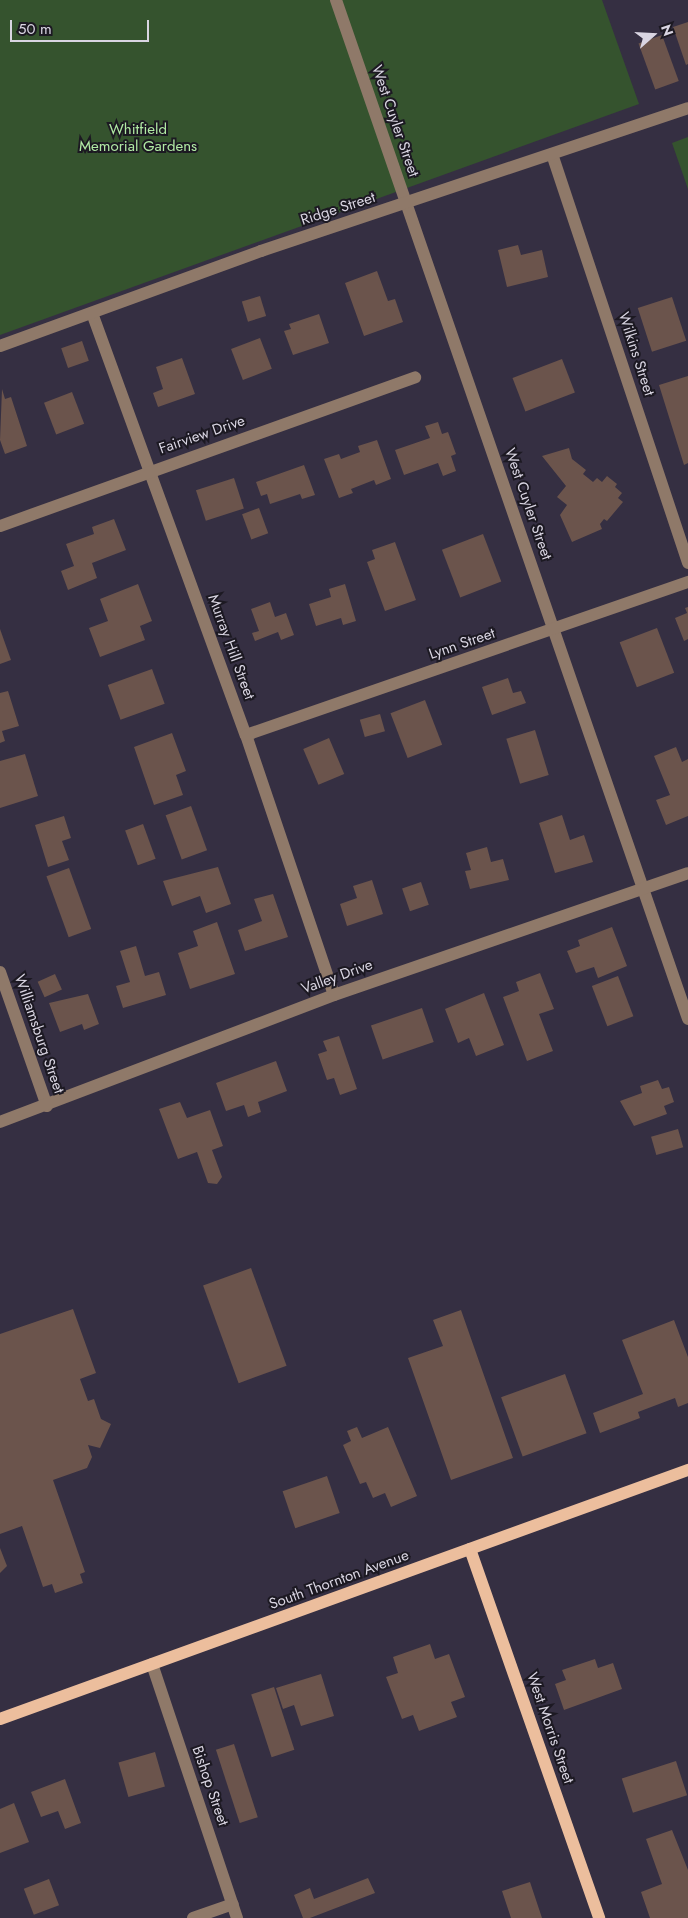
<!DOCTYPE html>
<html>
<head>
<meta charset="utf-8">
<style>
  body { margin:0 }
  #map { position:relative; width:688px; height:1918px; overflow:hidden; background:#352f42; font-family:Jost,sans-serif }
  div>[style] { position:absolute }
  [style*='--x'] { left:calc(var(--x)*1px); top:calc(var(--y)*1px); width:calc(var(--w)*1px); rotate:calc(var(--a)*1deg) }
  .green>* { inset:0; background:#35532e }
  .building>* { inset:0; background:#6b544c; transform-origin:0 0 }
  .minor>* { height:12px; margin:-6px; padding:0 6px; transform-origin:6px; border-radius:6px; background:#8f7969 }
  .major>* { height:12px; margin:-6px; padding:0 6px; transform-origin:6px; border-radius:6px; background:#ecbe9d }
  span { translate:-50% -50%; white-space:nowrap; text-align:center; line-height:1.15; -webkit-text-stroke:4px #1c1922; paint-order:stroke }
  .street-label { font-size:15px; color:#d9d5e2 }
  .park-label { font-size:15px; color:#b1eaa4 }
  .north { position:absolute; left:628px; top:10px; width:50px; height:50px; -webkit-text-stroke:4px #1c1922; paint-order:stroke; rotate:71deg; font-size:14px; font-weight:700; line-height:20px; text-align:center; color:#d9d5e2 }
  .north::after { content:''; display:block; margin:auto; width:18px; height:22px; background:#d9d5e2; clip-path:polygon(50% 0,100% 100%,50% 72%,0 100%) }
  .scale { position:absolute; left:10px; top:20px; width:139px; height:22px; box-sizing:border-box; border:2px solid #d9d5e2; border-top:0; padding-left:6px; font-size:15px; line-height:18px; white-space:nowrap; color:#d9d5e2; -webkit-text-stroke:4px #1c1922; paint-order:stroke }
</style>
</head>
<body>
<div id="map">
  <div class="green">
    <div style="clip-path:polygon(0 0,602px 0,639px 104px,0 335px)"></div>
    <div style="clip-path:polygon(688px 137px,688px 189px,672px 143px)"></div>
  </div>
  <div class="building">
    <div style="clip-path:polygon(688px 22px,688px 64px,686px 65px,673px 27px)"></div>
    <div style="left:662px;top:35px;width:49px;height:25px;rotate:70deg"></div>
    <div style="clip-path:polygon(518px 245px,521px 255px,542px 250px,548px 277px,507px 287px,498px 250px)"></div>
    <div style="clip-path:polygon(377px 271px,388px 301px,395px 299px,403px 322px,364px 336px,345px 283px)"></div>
    <div style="left:260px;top:296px;width:21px;height:19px;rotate:73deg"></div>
    <div style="left:672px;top:297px;width:46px;height:36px;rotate:72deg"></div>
    <div style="clip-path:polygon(319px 314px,329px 343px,293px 355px,284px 331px,291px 329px,289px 324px)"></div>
    <div style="left:260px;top:338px;width:33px;height:31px;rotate:69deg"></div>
    <div style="left:82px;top:341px;width:21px;height:22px;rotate:71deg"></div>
    <div style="clip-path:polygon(182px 358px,195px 394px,158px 407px,153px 393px,163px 389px,156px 367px)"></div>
    <div style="left:562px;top:359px;width:36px;height:53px;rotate:69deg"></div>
    <div style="clip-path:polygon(688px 376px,688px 463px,684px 465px,659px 385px)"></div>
    <div style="clip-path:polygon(2px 389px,5px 399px,11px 397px,27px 446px,5px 454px,0 440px)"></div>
    <div style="left:72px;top:392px;width:34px;height:30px;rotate:69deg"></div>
    <div style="clip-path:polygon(438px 422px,442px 434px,448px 432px,456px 454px,451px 456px,456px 471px,443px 476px,438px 463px,404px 475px,395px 450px,430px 438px,425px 426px)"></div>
    <div style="clip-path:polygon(377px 440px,391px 479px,376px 485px,374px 480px,351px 489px,353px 493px,339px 498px,324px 459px,339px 454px,341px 459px,360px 452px,358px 446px)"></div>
    <div style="clip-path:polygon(569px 448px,572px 459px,586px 470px,583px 474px,593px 482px,597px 478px,602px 482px,607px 476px,617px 484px,615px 487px,622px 493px,618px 498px,623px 502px,607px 521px,604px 519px,600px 524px,602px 529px,572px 542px,560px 515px,567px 505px,557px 497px,566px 486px,542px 456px)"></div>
    <div style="clip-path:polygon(304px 465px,315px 495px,302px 499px,300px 494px,270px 504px,267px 494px,261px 496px,256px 482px)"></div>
    <div style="left:234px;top:478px;width:32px;height:40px;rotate:72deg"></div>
    <div style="left:259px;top:508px;width:27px;height:18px;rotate:70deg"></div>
    <div style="clip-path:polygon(114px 519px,126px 550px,92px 563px,97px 578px,68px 590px,61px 571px,74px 566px,66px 544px,94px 534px,92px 527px)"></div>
    <div style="left:483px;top:534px;width:51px;height:44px;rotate:69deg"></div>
    <div style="clip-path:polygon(395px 542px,416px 600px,385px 611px,367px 562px,375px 559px,372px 550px)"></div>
    <div style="clip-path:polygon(138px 584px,152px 621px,140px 626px,145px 640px,100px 657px,89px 628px,108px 621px,100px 599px)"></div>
    <div style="clip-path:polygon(345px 584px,356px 621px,343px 625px,341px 618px,316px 626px,309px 604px,331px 597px,329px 589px)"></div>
    <div style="clip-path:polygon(270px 602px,275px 617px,286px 613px,294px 635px,281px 640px,278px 632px,255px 641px,252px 633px,259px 631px,251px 609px)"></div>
    <div style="clip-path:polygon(688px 607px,688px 639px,684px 641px,675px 618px,687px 613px,685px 608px)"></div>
    <div style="left:657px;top:628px;width:48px;height:40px;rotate:69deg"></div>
    <div style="clip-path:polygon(0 629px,11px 660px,0 664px)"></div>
    <div style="left:152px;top:669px;width:37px;height:47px;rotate:70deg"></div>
    <div style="clip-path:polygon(508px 678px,513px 693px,521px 691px,526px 703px,492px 715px,482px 687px)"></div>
    <div style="clip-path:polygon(8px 691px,19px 726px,2px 731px,5px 741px,0 743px,0 693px)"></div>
    <div style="left:425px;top:700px;width:48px;height:37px;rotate:69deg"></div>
    <div style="left:380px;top:714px;width:18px;height:21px;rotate:74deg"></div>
    <div style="left:535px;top:730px;width:47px;height:30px;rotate:73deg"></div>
    <div style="clip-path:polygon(172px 733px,186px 771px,176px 775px,183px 795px,154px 805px,134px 747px)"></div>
    <div style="left:329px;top:738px;width:39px;height:28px;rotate:67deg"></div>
    <div style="clip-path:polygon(676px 747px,682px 762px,688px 759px,688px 816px,666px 825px,656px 800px,670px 795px,654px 756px)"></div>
    <div style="clip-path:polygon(25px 754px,38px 796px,0 808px,0 761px)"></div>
    <div style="left:191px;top:806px;width:47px;height:27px;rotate:70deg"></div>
    <div style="clip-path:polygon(562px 815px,570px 840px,584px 835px,593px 862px,555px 873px,539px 823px)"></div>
    <div style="clip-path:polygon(64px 816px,71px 838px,62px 841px,69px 860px,48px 867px,35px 825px)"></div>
    <div style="left:143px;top:824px;width:37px;height:19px;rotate:70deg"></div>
    <div style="clip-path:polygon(487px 847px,491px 862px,503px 859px,509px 880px,470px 889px,465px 871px,471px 870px,466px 853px)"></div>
    <div style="clip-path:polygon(218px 867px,231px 904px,206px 913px,200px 896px,172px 906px,163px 881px)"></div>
    <div style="left:69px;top:868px;width:65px;height:24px;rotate:70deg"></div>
    <div style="clip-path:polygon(372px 880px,383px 914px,347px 926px,340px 904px,357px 898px,353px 886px)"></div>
    <div style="left:421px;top:882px;width:24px;height:20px;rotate:71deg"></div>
    <div style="clip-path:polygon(273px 894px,288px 937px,245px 951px,238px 930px,262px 921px,254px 899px)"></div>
    <div style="clip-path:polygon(217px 922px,235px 974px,190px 989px,178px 953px,198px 946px,193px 931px)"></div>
    <div style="clip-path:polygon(612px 927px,627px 966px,598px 978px,594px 967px,576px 973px,567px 951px,580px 946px,578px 940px)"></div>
    <div style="clip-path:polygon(136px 946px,145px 976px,159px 972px,166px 995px,123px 1008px,116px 986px,130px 982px,120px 951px)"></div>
    <div style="clip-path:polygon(540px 973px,554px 1009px,539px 1014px,553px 1051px,527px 1061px,503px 997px,519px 991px,516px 982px)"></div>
    <div style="left:55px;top:974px;width:17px;height:19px;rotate:66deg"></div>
    <div style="left:618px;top:976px;width:43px;height:28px;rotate:69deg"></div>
    <div style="clip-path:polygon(484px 993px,504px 1045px,476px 1056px,469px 1038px,458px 1043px,445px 1009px)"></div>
    <div style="clip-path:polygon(88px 994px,99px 1024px,84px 1030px,82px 1024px,60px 1032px,49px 1003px)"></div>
    <div style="left:422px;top:1008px;width:36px;height:54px;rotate:71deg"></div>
    <div style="clip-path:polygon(339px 1036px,357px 1089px,340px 1095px,334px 1078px,327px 1080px,318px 1054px,327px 1051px,323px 1041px)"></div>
    <div style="clip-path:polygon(276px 1061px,287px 1091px,258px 1102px,261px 1112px,248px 1117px,244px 1105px,226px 1111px,216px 1083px)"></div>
    <div style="clip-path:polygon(658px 1080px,662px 1089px,669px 1087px,674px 1102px,664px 1106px,667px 1114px,634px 1126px,620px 1101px,642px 1093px,640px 1086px)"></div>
    <div style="clip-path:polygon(180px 1102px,187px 1118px,210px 1110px,223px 1146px,212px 1150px,222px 1177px,217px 1184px,208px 1183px,197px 1152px,178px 1159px,159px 1109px)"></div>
    <div style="left:678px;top:1129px;width:19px;height:28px;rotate:74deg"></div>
    <div style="left:251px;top:1268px;width:104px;height:51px;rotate:70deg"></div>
    <div style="clip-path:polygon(73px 1309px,96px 1373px,80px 1379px,88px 1401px,94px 1399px,101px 1419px,111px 1424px,100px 1448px,88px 1445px,92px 1457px,87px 1468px,53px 1480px,85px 1572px,80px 1574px,83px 1583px,55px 1593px,52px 1584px,43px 1587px,22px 1526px,0 1534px,0 1334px)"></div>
    <div style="clip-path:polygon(461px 1310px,513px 1458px,451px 1480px,408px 1358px,443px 1346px,433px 1320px)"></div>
    <div style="clip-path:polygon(674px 1320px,688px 1357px,688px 1403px,678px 1407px,675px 1398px,638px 1412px,640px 1418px,600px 1433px,593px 1413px,643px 1394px,622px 1340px)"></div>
    <div style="left:565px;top:1374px;width:63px;height:68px;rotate:70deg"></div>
    <div style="clip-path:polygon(357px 1427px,362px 1438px,388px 1427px,417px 1496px,391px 1507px,385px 1493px,373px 1498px,366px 1482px,360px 1484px,343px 1445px,351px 1441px,347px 1431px)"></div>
    <div style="left:327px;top:1476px;width:39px;height:47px;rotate:71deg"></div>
    <div style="clip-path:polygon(0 1548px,7px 1566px,0 1573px)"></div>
    <div style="clip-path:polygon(430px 1644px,435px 1659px,449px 1654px,465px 1697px,451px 1702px,457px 1717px,419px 1731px,413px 1715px,402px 1719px,386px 1677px,398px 1673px,393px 1657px)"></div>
    <div style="clip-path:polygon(595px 1659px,598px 1668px,613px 1663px,622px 1689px,564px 1710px,555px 1684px,566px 1680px,562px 1670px)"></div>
    <div style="clip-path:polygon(321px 1674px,334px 1716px,301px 1726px,294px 1705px,283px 1709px,276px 1688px)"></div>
    <div style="left:274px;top:1687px;width:66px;height:24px;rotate:72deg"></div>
    <div style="left:234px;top:1744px;width:77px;height:19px;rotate:72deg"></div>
    <div style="left:155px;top:1752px;width:36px;height:38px;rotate:74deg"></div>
    <div style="left:676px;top:1761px;width:36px;height:57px;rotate:72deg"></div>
    <div style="clip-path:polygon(65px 1779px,81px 1823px,65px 1829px,58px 1811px,41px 1817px,31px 1792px)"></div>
    <div style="clip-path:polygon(14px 1803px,29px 1842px,0 1853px,0 1809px)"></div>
    <div style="clip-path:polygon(672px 1830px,688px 1870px,688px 1918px,650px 1918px,641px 1892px,662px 1884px,646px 1839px)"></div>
    <div style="clip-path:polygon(368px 1878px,375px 1893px,310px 1918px,303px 1918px,294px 1895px,310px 1888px,314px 1899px)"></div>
    <div style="left:49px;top:1879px;width:28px;height:27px;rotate:69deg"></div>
    <div style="clip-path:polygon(530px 1882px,542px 1918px,511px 1918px,502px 1891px)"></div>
  </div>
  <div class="minor">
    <div style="--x:336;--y:0;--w:1078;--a:70.94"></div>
    <div style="--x:552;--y:154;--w:431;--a:71.6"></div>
    <div style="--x:92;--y:313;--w:449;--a:70"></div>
    <div style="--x:246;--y:735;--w:274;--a:71.3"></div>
    <div style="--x:0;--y:346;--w:278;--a:-20"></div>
    <div style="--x:261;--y:251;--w:450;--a:-18.5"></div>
    <div style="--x:0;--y:526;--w:441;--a:-19.7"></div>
    <div style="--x:246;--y:735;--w:468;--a:-19.1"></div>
    <div style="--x:0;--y:972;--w:142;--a:70.7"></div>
    <div style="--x:0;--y:1122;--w:357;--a:-20.8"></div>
    <div style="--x:334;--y:995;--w:374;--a:-19"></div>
    <div style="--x:152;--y:1664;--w:268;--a:71.5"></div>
    <div style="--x:193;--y:1918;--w:42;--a:-19.3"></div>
  </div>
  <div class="major">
    <div style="--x:470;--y:1549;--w:391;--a:70.7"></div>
    <div style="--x:0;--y:1719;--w:732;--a:-19.9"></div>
  </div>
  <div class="street-label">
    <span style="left:395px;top:121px;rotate:71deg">West Cuyler Street</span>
    <span style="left:338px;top:209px;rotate:-18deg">Ridge Street</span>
    <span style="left:636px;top:354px;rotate:72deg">Wilkins Street</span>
    <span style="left:202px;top:435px;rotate:-19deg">Fairview Drive</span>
    <span style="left:528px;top:504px;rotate:71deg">West Cuyler Street</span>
    <span style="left:462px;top:644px;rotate:-19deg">Lynn Street</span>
    <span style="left:231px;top:647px;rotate:70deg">Murray Hill Street</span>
    <span style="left:337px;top:977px;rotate:-20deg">Valley Drive</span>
    <span style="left:39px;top:1034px;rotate:71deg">Williamsburg Street</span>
    <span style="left:339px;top:1580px;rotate:-20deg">South Thornton Avenue</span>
    <span style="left:550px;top:1728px;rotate:71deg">West Morris Street</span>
    <span style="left:210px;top:1786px;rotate:71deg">Bishop Street</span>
  </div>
  <div class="park-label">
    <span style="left:138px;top:138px">Whitfield<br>Memorial Gardens</span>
  </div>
  <div class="north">N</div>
  <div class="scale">50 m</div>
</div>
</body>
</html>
